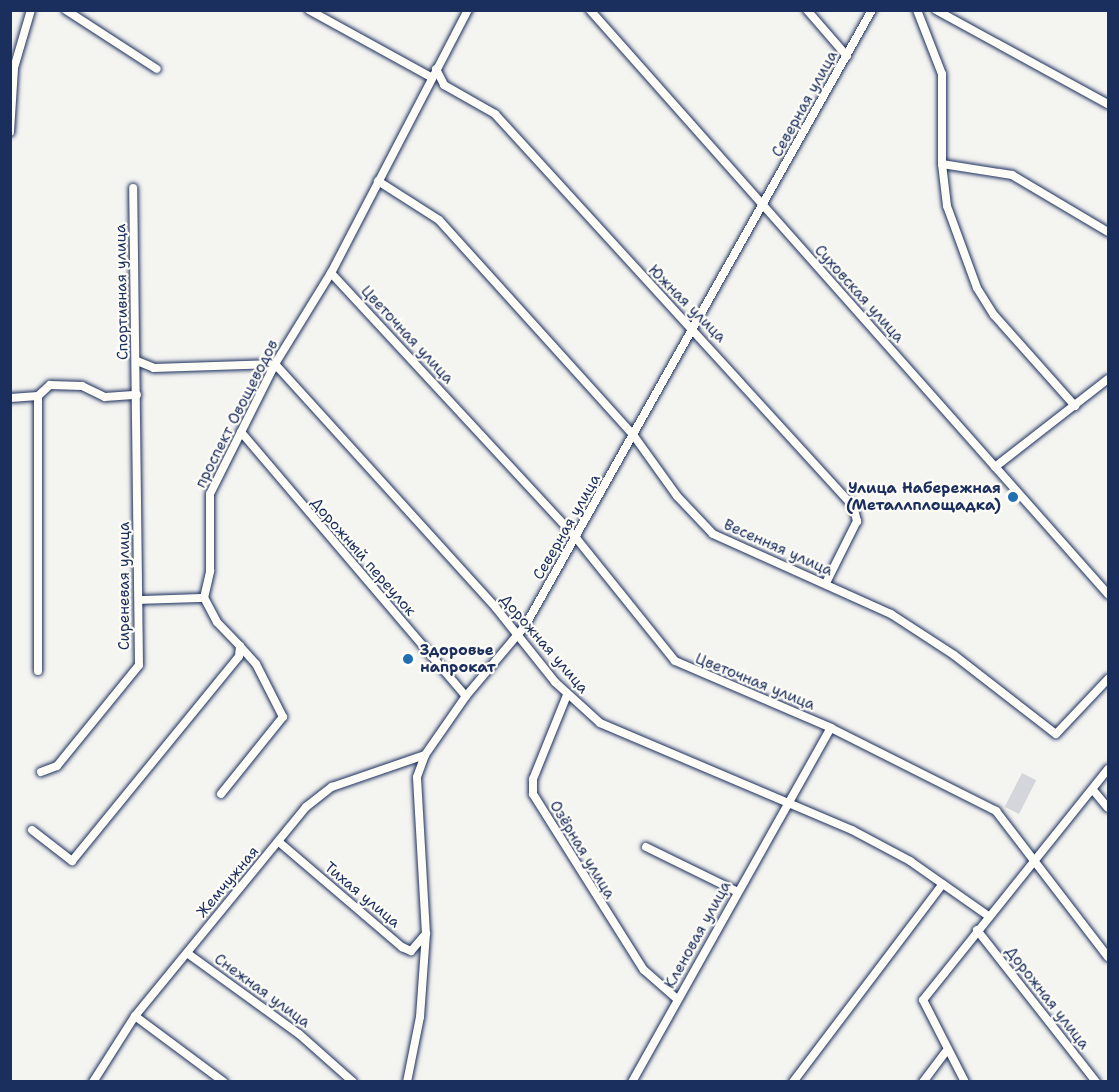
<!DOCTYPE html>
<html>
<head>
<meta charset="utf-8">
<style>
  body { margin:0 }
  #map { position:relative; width:1119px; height:1092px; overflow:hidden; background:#f4f4f1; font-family:"Shantell Sans",sans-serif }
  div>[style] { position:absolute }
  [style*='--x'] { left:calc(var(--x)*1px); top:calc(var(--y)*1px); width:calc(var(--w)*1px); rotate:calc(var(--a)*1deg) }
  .green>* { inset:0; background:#d4d6db; transform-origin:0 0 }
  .roads { filter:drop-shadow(0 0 2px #1b2f5e) drop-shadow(0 0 2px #1b2f5e) }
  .minor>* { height:8px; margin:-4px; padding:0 4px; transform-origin:4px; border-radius:4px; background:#fdfcf7 }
  .dots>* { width:16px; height:16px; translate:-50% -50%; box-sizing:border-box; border:3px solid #fdfcf7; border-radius:50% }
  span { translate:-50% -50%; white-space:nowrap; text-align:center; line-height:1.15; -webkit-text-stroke:4.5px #fdfcf7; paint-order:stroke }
  .street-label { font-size:15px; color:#1b2f5e }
  .poi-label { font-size:15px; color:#1b2f5e; font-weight:700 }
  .right { translate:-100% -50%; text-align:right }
  .left { translate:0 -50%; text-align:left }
  .frame { position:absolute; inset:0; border:12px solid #1b2f5e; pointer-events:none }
</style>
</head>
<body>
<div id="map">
  <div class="green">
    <div style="left:1022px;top:773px;width:16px;height:38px;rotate:27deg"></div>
  </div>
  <div class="roads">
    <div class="minor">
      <div style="--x:66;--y:10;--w:108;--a:33"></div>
      <div style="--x:309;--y:10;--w:139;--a:28.8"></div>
      <div style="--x:590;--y:10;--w:781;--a:48.43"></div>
      <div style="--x:807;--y:10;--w:61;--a:49"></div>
      <div style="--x:917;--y:10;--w:69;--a:68.7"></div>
      <div style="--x:942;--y:74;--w:90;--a:90"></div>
      <div style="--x:942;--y:164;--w:71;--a:8.9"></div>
      <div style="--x:1012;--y:175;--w:112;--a:30.7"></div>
      <div style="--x:936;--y:10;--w:196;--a:28.7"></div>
      <div style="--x:436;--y:69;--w:18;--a:63"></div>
      <div style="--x:444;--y:85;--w:59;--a:29.6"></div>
      <div style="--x:495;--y:114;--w:531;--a:47.6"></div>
      <div style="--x:853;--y:506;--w:16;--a:75"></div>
      <div style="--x:857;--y:521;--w:69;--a:116.6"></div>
      <div style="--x:10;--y:132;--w:64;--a:-86.4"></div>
      <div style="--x:14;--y:68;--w:60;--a:-73.7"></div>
      <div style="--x:942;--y:164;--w:42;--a:83.2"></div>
      <div style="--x:947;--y:206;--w:87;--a:69.9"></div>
      <div style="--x:977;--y:288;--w:32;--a:58"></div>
      <div style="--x:994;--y:315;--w:122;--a:48.3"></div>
      <div style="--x:378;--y:181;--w:72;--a:32.6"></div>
      <div style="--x:439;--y:220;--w:291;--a:47.9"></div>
      <div style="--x:634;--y:436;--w:74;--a:54.4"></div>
      <div style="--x:677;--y:496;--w:52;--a:46.5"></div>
      <div style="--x:713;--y:534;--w:195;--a:24.2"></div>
      <div style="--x:891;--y:614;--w:75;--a:33.1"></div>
      <div style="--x:954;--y:655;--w:129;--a:37.8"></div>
      <div style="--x:1056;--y:734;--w:76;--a:-46.6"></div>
      <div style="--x:331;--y:273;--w:362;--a:47.2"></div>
      <div style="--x:577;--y:539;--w:156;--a:51.2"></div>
      <div style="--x:675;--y:661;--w:170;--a:23.2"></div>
      <div style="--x:831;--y:728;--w:185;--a:26.7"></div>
      <div style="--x:996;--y:811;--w:184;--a:52.5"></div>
      <div style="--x:137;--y:361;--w:18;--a:22"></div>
      <div style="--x:154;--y:368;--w:121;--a:-1.9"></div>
      <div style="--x:275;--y:364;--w:329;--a:47.8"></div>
      <div style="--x:496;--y:608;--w:95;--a:51.4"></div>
      <div style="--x:555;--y:682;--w:61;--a:42.3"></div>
      <div style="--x:600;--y:723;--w:274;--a:23"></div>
      <div style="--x:852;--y:830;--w:66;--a:28.1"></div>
      <div style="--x:910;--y:861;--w:94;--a:35"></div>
      <div style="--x:10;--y:398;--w:28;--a:-4"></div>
      <div style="--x:241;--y:432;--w:347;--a:49.6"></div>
      <div style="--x:995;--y:467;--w:143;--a:-37.9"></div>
      <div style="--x:140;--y:600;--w:64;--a:-1.8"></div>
      <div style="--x:38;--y:671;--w:275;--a:-90"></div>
      <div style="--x:38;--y:396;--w:16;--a:-43"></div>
      <div style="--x:50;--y:385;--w:32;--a:2"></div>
      <div style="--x:82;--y:386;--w:25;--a:26"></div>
      <div style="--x:105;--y:397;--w:32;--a:-4"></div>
      <div style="--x:567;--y:695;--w:91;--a:112"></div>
      <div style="--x:533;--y:779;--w:15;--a:90"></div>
      <div style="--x:533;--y:794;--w:208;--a:57.8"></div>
      <div style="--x:644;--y:970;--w:44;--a:41.3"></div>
      <div style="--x:41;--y:772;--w:17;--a:-21"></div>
      <div style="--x:57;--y:766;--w:130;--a:-50.9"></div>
      <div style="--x:139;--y:665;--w:477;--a:-90.7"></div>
      <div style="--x:1093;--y:790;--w:23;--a:50"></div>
      <div style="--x:221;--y:794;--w:99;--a:-51.2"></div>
      <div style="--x:283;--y:717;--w:59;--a:-117"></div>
      <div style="--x:256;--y:664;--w:24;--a:-132"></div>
      <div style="--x:32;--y:830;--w:51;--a:37.8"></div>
      <div style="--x:72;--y:861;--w:264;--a:-50.8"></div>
      <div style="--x:239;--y:656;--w:10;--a:-84"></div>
      <div style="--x:240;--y:646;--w:33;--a:-134"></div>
      <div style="--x:217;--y:622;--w:27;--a:-118"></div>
      <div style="--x:204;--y:598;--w:28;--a:-77"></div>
      <div style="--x:210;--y:571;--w:77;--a:-90"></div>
      <div style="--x:210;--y:494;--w:145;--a:-63.4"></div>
      <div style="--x:275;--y:364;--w:107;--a:-58.4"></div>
      <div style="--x:331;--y:273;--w:297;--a:-62.5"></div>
      <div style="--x:279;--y:842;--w:162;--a:40.5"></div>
      <div style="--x:402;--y:947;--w:10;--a:24"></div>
      <div style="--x:411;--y:951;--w:23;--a:-49"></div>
      <div style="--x:646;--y:847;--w:102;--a:26.1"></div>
      <div style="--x:977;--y:930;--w:193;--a:51.9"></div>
      <div style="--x:187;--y:953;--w:138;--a:35.9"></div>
      <div style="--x:299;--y:1034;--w:72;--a:41.6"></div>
      <div style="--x:135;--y:1016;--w:111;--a:36.6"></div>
      <div style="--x:93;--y:1082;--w:78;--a:-57.5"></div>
      <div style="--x:135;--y:1016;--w:270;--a:-50.7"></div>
      <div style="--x:306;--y:807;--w:33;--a:-38"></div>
      <div style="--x:332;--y:787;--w:98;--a:-19"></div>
      <div style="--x:407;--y:1082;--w:66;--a:-78.7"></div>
      <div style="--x:420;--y:1017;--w:83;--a:-85.9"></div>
      <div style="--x:426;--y:934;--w:157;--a:-93.3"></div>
      <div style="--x:417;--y:777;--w:23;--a:-70"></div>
      <div style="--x:425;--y:755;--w:72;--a:-55.2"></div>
      <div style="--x:466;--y:696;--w:92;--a:-49.9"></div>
      <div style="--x:525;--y:626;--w:707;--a:-60.61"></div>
      <div style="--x:632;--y:1082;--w:406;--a:-60.7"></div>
      <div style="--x:793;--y:1082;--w:248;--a:-52.9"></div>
      <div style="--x:923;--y:1082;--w:38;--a:-53"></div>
      <div style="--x:965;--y:1082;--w:92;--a:-117.1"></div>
      <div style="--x:923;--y:1000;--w:296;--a:-51.3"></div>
    </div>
  </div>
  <div class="dots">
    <div style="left:1013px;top:497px;background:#1f6fb2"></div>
    <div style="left:408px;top:659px;background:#1f6fb2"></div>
  </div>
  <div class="street-label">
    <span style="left:805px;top:104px;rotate:-61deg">Северная улица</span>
    <span style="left:122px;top:292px;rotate:-91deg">Спортивная улица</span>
    <span style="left:859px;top:294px;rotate:48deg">Суховская улица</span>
    <span style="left:687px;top:304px;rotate:45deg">Южная улица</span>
    <span style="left:407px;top:335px;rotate:47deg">Цветочная улица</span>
    <span style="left:237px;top:414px;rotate:-63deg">проспект Овощеводов</span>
    <span style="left:567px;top:527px;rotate:-60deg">Северная улица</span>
    <span style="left:778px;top:548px;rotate:24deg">Весенняя улица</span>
    <span style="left:363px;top:557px;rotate:49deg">Дорожный переулок</span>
    <span style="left:125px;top:586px;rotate:-90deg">Сиреневая улица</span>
    <span style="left:544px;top:644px;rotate:49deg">Дорожная улица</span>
    <span style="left:755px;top:682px;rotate:22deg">Цветочная улица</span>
    <span style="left:582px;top:850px;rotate:59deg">Озёрная улица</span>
    <span style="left:228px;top:882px;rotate:-50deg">Жемчужная</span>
    <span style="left:362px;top:895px;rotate:40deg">Тихая улица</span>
    <span style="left:698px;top:935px;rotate:-61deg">Кленовая улица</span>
    <span style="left:262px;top:991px;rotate:36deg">Снежная улица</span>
    <span style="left:1047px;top:998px;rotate:52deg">Дорожная улица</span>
  </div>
  <div class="poi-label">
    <span class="right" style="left:1001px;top:497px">Улица Набережная<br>(Металлплощадка)</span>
    <span class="left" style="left:420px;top:659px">Здоровье<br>напрокат</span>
  </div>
  <div class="frame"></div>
</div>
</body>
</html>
